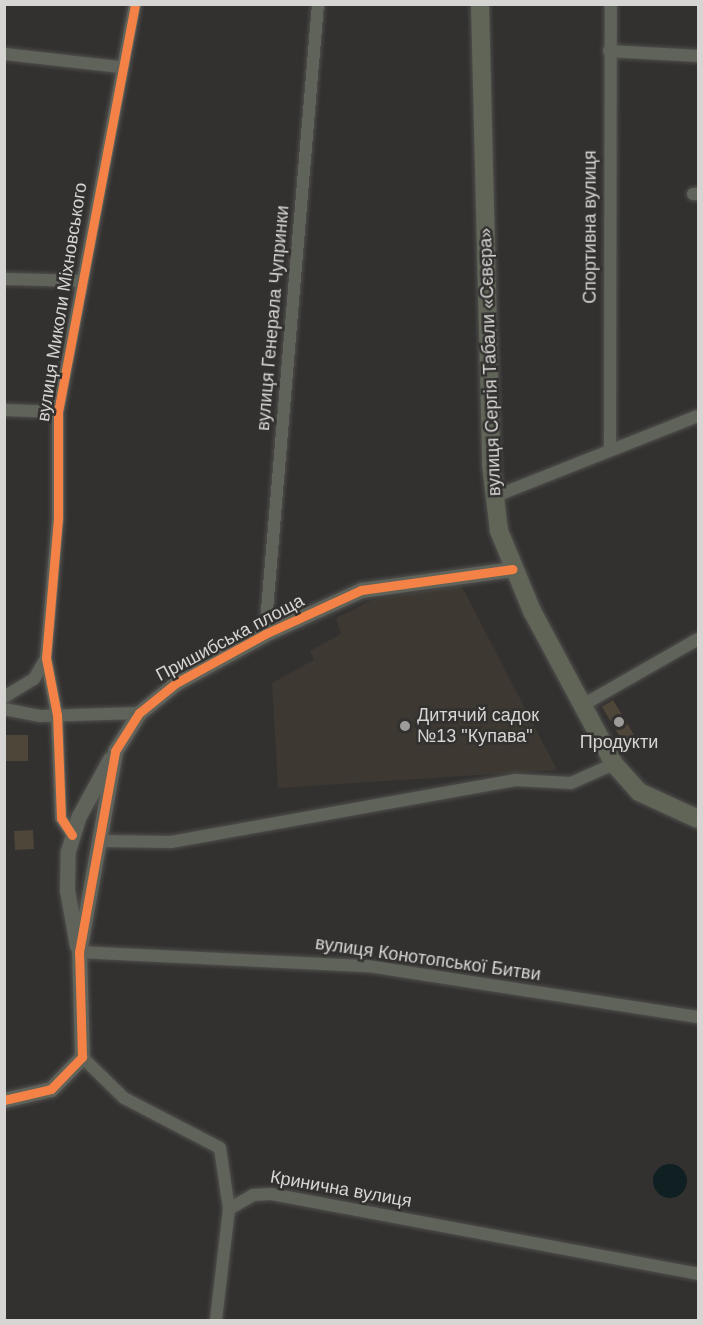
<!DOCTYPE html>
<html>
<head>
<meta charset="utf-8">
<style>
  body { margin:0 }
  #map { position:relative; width:703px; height:1325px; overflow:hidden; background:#323130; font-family:Arial,sans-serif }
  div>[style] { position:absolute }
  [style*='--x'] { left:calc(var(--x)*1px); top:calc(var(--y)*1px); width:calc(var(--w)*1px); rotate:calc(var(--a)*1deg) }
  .built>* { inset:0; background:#3d3932 }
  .water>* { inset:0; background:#0f1f22 }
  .round { border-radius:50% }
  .building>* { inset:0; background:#4e4639; transform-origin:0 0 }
  .roads { filter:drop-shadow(0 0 2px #504f4d) drop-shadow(0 0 2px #504f4d) }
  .minor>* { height:12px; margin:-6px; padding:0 6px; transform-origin:6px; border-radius:6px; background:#5f635a }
  .tertiary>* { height:15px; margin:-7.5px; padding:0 7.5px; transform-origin:7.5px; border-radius:7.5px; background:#5f635a }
  .secondary>* { height:18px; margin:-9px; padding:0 9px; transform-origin:9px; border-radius:9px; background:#606558 }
  .cycleway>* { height:9px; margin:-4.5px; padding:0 4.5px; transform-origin:4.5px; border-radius:4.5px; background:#f48246 }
  .dots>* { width:16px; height:16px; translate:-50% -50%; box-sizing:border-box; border:3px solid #33312f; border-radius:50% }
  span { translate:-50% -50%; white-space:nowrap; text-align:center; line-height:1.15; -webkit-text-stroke:5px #33312f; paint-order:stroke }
  .street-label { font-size:18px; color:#d6d5d3 }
  .poi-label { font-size:18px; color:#d6d5d3 }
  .left { translate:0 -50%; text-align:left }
  .frame { position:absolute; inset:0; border:6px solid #d6d5d3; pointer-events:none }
</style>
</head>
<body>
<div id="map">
  <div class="built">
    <div style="clip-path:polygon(461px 585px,557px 770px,278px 788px,272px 683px,314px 660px,310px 651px,341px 634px,336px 618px,372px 600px)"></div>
  </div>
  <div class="water">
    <div class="round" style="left:653px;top:1164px;width:34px;height:34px"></div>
  </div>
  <div class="building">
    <div style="left:613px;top:700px;width:45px;height:13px;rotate:59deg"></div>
    <div style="left:4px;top:735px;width:24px;height:26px"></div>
    <div style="left:33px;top:830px;width:19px;height:19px;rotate:87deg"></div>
  </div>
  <div class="roads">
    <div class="minor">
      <div style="--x:609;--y:51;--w:89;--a:3.2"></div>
      <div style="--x:4;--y:54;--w:116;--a:6.4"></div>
      <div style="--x:693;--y:194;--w:5;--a:0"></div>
      <div style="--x:4;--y:279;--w:75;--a:1.5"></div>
      <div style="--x:4;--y:410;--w:54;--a:2.1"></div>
      <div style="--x:610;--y:450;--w:446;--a:-89.9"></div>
      <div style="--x:493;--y:497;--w:220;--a:-21.6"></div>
      <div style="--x:265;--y:634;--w:632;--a:-85.19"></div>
      <div style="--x:4;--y:697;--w:35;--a:-31"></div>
      <div style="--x:34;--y:679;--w:24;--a:-60"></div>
      <div style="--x:581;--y:706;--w:135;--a:-29.8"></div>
      <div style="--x:4;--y:709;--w:37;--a:11"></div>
      <div style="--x:40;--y:716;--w:99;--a:-1.7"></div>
      <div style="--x:72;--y:835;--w:20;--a:-123"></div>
      <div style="--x:61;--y:818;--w:103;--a:-92.2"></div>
      <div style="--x:57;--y:715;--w:58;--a:-100.9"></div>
      <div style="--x:46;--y:658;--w:141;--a:-85.1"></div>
      <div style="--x:58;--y:518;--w:106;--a:-90"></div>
      <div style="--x:58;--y:412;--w:415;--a:-79.3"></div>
      <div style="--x:103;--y:841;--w:68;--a:0.8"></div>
      <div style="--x:171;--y:842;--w:350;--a:-10.2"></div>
      <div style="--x:515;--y:780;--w:56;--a:3.1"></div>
      <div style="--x:571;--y:783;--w:47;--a:-23.8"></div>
      <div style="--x:79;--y:952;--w:289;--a:2.8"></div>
      <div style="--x:368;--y:966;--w:334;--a:8.8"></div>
      <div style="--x:82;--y:1057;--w:59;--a:44.3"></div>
      <div style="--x:124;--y:1098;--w:108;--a:27.5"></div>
      <div style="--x:220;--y:1148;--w:62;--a:81.6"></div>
      <div style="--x:229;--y:1209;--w:112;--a:96.7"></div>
      <div style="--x:229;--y:1209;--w:28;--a:-30"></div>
      <div style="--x:253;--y:1195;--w:18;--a:-3"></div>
      <div style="--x:271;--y:1194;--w:434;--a:10.6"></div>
    </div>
    <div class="tertiary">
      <div style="--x:77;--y:946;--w:57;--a:-100.1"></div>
      <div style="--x:67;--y:890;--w:39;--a:-89"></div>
      <div style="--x:68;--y:851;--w:37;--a:-73"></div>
      <div style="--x:79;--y:816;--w:65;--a:-61.5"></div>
      <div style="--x:4;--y:1100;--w:48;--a:-13.2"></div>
      <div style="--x:51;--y:1089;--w:45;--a:-45.9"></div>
      <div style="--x:82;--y:1057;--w:105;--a:-91.6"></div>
      <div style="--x:79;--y:952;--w:204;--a:-79.8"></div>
      <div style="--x:115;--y:751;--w:45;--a:-57.7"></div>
      <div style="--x:139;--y:713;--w:48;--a:-39"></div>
      <div style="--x:176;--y:683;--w:102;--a:-28.8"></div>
      <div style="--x:265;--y:634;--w:106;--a:-24.6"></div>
      <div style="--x:361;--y:590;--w:153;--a:-7.9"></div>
    </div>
    <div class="secondary">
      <div style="--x:480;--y:4;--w:460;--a:88.6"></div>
      <div style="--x:491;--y:464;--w:67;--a:83.2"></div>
      <div style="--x:499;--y:531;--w:87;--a:67.6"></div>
      <div style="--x:532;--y:611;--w:174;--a:61.8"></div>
      <div style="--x:614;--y:764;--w:38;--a:48"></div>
      <div style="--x:639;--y:792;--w:65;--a:24.6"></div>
    </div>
  </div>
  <div class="cycleway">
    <div style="--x:72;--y:835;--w:20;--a:-123"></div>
    <div style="--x:61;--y:818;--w:103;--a:-92.2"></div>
    <div style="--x:57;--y:715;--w:58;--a:-100.9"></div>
    <div style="--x:46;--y:658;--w:141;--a:-85.1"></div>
    <div style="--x:58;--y:518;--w:106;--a:-90"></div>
    <div style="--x:58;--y:412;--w:415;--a:-79.3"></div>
    <div style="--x:4;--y:1100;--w:48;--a:-13.2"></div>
    <div style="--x:51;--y:1089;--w:45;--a:-45.9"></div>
    <div style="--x:82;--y:1057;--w:105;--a:-91.6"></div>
    <div style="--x:79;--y:952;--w:204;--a:-79.8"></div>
    <div style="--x:115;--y:751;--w:45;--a:-57.7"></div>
    <div style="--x:139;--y:713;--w:48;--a:-39"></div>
    <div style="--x:176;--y:683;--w:102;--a:-28.8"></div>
    <div style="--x:265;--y:634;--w:106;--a:-24.6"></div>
    <div style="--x:361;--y:590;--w:153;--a:-7.9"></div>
  </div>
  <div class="dots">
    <div style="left:619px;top:722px;background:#9d9c9a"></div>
    <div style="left:405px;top:726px;background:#9d9c9a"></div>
  </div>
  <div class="street-label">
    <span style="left:590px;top:227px;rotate:-90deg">Спортивна вулиця</span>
    <span style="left:62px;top:302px;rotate:-81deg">вулиця Миколи Міхновського</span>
    <span style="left:273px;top:318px;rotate:-85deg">вулиця Генерала Чупринки</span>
    <span style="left:490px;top:362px;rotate:-92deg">вулиця Сергія Табали «Сєвєра»</span>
    <span style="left:230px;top:638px;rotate:-28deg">Пришибська площа</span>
    <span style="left:428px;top:959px;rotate:8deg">вулиця Конотопської Битви</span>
    <span style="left:341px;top:1189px;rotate:10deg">Кринична вулиця</span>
  </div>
  <div class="poi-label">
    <span class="left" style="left:417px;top:726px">Дитячий садок<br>№13 "Купава"</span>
    <span style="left:619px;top:742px">Продукти</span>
  </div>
  <div class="frame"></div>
</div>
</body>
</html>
